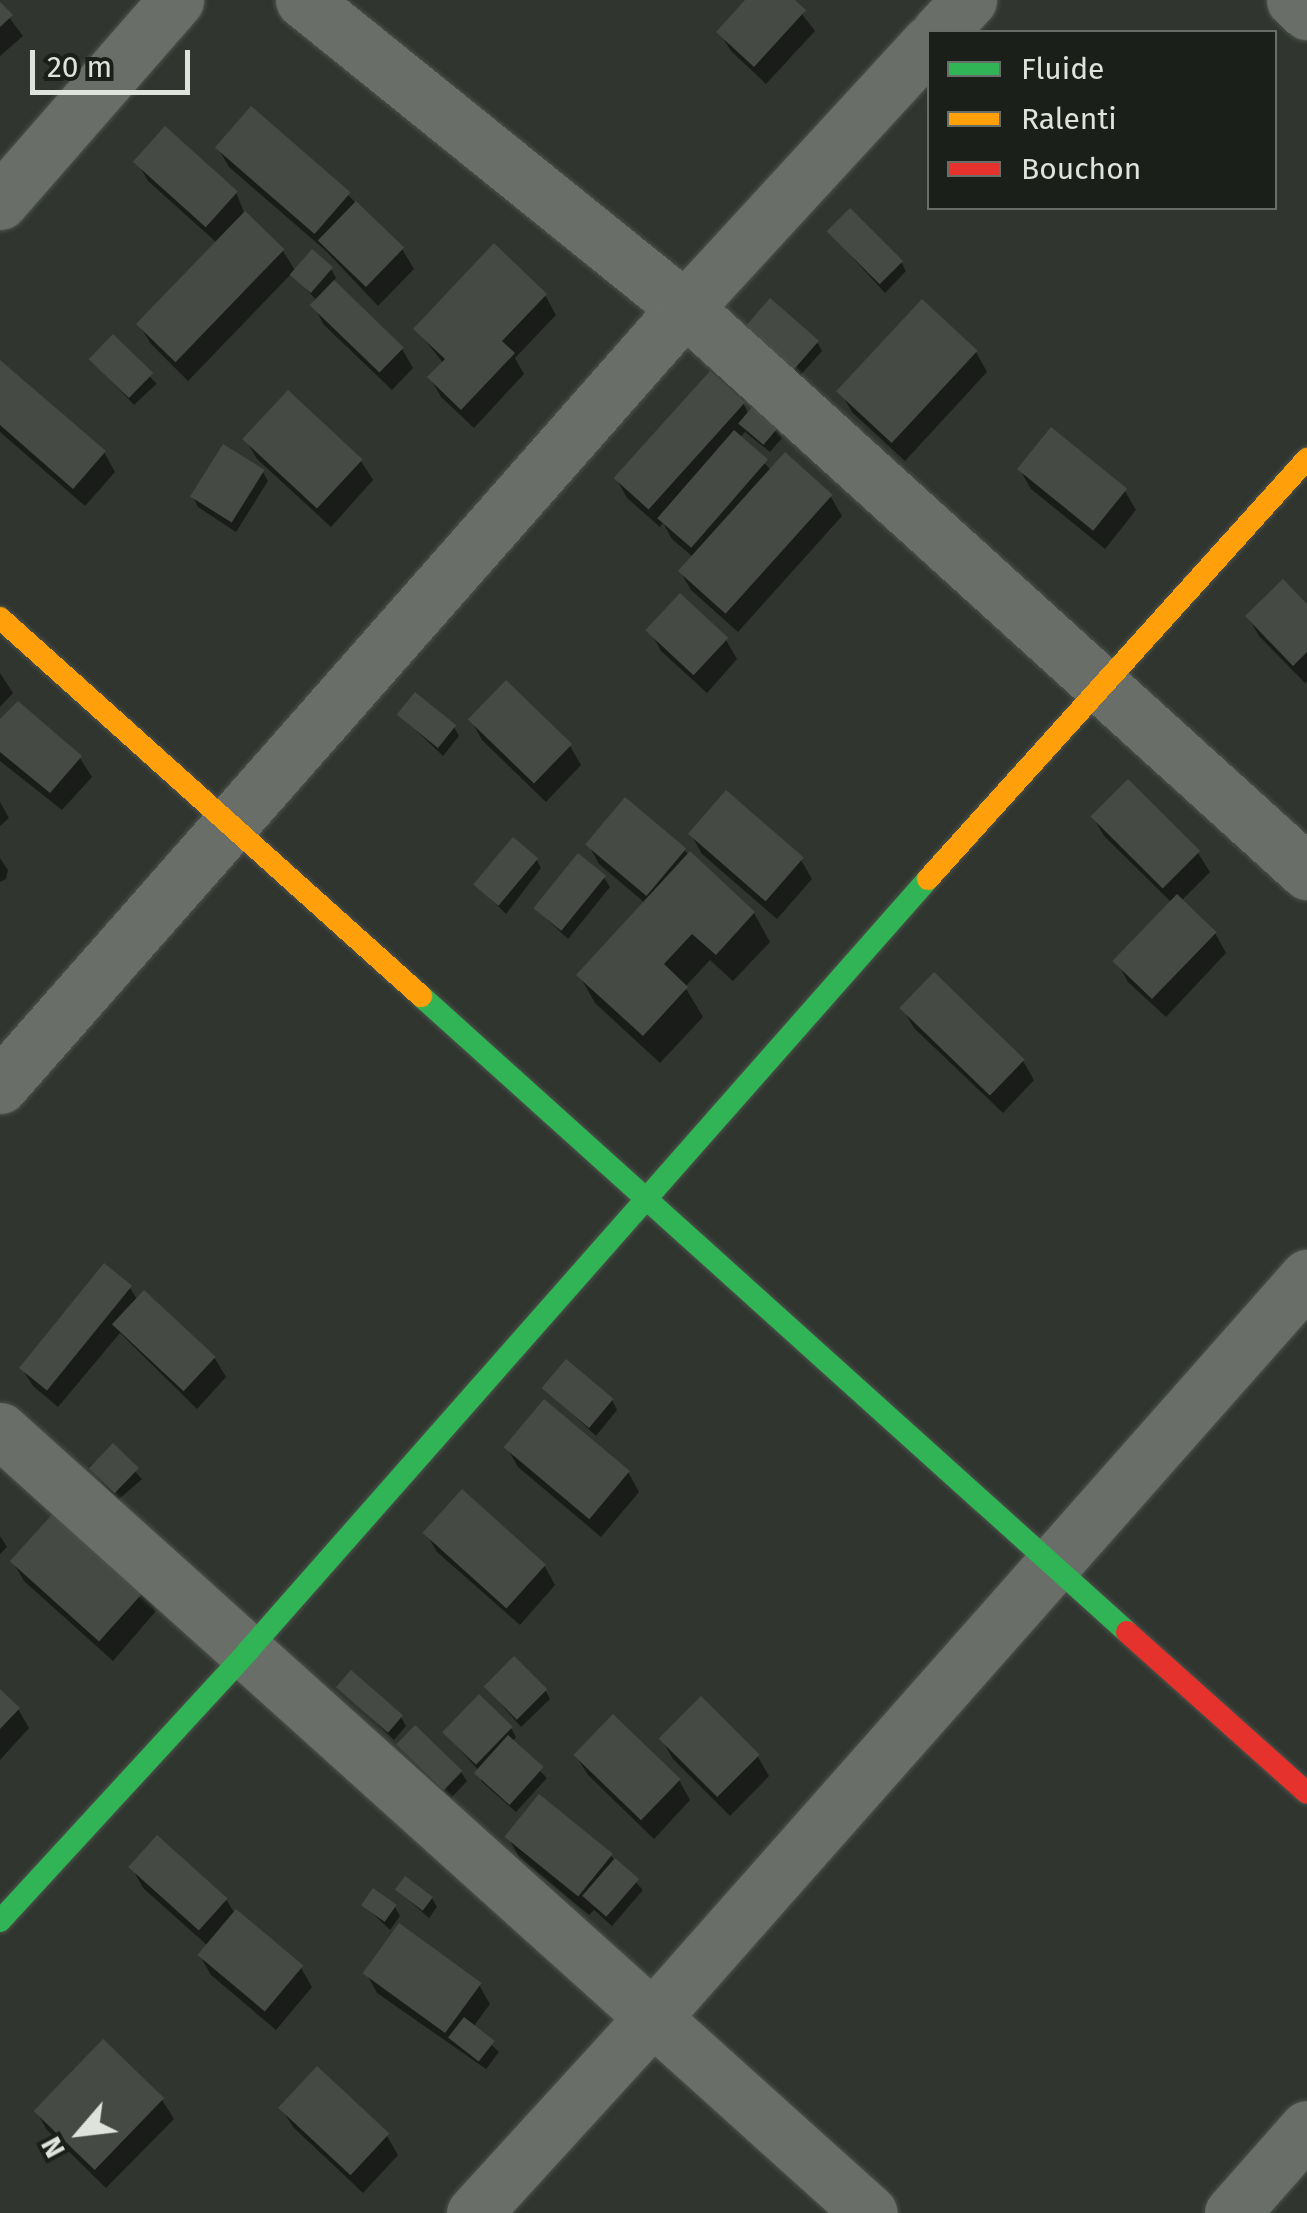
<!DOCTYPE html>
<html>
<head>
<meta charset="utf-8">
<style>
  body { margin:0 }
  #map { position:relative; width:1307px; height:2213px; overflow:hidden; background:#30362f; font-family:"Fira Sans",sans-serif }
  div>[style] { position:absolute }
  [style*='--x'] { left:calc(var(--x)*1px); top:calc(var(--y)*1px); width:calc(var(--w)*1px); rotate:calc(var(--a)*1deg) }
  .shadow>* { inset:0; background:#0007; transform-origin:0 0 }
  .building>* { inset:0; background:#464a45; transform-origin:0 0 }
  .roads { filter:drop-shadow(0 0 2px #4c514b) drop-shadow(0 0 2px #4c514b) }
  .street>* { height:55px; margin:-27.5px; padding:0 27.5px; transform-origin:27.5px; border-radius:27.5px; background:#6a6e69 }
  .fast>* { height:22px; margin:-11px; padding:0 11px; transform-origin:11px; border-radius:11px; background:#30b455 }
  .slow>* { height:22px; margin:-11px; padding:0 11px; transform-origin:11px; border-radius:11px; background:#ff9f0a }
  .jam>* { height:22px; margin:-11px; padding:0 11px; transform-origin:11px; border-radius:11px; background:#e5322d }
  span { translate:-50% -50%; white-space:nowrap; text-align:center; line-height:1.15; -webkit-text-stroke:8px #1a1f19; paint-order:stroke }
  .legend { position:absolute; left:927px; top:30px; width:350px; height:180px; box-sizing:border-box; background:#1a1f19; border:2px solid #686e67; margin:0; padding:12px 18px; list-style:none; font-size:30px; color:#dee4dc }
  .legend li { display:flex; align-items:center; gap:20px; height:50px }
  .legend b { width:50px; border:2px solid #686e67 }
  .north { position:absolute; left:30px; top:2083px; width:100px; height:100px; -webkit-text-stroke:8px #1a1f19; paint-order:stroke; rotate:242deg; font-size:28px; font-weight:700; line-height:40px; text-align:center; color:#dee4dc }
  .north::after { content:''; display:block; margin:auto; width:35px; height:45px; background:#dee4dc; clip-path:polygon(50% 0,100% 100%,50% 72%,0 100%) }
  .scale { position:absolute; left:30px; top:50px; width:160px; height:45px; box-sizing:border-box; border:5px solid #dee4dc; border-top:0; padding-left:12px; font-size:30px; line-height:35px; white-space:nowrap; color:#dee4dc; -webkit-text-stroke:8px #1a1f19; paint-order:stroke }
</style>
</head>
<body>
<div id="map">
  <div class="shadow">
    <div style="clip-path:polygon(748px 0,791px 0,815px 31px,766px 84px,731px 51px,719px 32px)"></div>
    <div style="clip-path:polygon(0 5px,23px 36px,0 56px)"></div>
    <div style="clip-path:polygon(218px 148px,348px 195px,402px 249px,414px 269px,378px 306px,326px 251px,229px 167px)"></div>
    <div style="clip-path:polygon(137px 162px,236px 192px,245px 215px,283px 251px,296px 272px,331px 269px,336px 278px,333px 282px,402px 349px,413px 368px,392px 390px,324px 325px,313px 305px,317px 301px,292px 273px,188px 381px,151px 344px,139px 325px,217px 243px,148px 181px)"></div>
    <div style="clip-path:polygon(830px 233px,901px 262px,906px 271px,885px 293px)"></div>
    <div style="clip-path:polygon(545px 295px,556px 315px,515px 358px,524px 374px,474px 428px,441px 397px,430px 378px,444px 364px,416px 329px)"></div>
    <div style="left:113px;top:337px;width:64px;height:31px;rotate:47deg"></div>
    <div style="clip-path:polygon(752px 338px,817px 342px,822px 351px,798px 378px)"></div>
    <div style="clip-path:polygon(976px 352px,987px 372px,905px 461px,852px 412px,841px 393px)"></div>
    <div style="clip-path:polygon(0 363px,104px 452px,115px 472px,85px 506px,0 432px)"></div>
    <div style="clip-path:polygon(743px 403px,749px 415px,776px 429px,782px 438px,770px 452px,745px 432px,740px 438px,772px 471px,831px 497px,842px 516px,738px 632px,691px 590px,680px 571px,693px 557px,672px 539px,663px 523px,660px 527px,627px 498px,616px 478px)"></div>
    <div style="clip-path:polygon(246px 440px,361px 461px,373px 480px,331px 527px,257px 459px)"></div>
    <div style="clip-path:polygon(224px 448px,263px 472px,268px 481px,236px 532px,198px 507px,193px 497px)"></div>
    <div style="clip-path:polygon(1020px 470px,1125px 491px,1136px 510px,1105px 549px,1031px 489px)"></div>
    <div style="clip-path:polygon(680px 597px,726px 640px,737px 659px,707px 693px,661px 651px,650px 631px)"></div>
    <div style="clip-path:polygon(1307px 608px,1307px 681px,1305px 683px,1259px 636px,1248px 617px)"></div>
    <div style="clip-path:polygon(0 673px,13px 693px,0 707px)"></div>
    <div style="clip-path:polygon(399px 714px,454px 727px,459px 736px,443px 756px)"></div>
    <div style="clip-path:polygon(471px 720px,570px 746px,581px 765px,546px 802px,482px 740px)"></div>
    <div style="clip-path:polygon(0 723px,80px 758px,92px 777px,62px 810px,0 761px)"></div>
    <div style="clip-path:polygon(1128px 782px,1198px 853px,1210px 872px,1181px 901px,1215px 933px,1226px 953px,1166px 1017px,1128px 982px,1117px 962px,1172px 903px,1104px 836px,1093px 817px)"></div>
    <div style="clip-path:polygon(0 802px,9px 818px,0 826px)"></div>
    <div style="clip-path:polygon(691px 834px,801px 860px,812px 879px,777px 919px,702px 854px)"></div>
    <div style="clip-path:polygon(588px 844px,684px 850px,754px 913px,770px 942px,733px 981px,710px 960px,685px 987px,703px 1017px,660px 1063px,595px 1003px,579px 975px,645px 903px,599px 864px)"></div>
    <div style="clip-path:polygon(0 858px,8px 870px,6px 879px,0 882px)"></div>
    <div style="clip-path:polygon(536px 859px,541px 868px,506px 914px,478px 886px)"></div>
    <div style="clip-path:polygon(604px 878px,610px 887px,568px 939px,536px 909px)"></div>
    <div style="clip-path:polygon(903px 1009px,1023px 1061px,1034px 1080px,1003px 1113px,914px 1028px)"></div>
    <div style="clip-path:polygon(104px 1267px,130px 1288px,138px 1301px,214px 1357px,226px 1377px,197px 1409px,120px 1333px,58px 1407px,33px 1386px,21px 1367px)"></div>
    <div style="clip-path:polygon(545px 1388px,612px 1400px,617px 1410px,596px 1436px)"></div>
    <div style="left:113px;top:1446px;width:44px;height:32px;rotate:49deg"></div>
    <div style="clip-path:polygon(507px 1448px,628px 1472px,639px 1492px,601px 1537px,518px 1467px)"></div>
    <div style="clip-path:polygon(426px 1533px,544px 1565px,555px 1585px,520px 1625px,437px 1552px)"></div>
    <div style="clip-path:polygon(0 1536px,7px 1547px,0 1554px)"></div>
    <div style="clip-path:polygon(13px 1562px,144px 1592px,156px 1611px,113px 1661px,24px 1581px)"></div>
    <div style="clip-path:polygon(339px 1687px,401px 1717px,406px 1726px,394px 1740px)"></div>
    <div style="clip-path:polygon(487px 1688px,545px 1690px,550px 1699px,521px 1727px)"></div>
    <div style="clip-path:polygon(0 1692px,18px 1709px,29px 1728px,0 1760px)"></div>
    <div style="clip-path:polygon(511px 1728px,516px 1737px,512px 1742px,547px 1778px,516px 1812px,482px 1782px,479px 1771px,444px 1732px)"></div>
    <div style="clip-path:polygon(662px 1740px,758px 1757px,769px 1776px,730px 1816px,673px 1759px)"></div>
    <div style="clip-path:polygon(399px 1745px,461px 1772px,467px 1781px,451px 1798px)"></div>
    <div style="clip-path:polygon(576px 1756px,679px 1780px,690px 1800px,654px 1839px,588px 1775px)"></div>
    <div style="clip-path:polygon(508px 1837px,611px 1856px,643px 1890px,612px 1926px,594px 1910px,589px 1915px,519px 1857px)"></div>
    <div style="clip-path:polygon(132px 1868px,226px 1899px,235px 1914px,301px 1968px,312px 1987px,276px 2030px,211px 1975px,200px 1956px,208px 1946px,143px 1888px)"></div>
    <div style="clip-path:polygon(398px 1891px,432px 1898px,437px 1907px,429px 1918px)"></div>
    <div style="clip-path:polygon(364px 1905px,395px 1907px,400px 1916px,390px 1930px)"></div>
    <div style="clip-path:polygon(366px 1973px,479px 1985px,490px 2004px,473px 2027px,499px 2052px,486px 2069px,377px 1993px)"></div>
    <div style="clip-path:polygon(103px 2042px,162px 2100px,174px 2119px,106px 2188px,47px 2130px,36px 2111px)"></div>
    <div style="clip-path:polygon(281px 2108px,387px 2136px,398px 2155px,363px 2193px,293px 2127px)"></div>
  </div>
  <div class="building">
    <div style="clip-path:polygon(745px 0,795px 0,806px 10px,754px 67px,716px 32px)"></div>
    <div style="clip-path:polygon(0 2px,13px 15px,0 27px)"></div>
    <div style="left:251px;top:106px;width:132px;height:55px;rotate:41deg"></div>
    <div style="left:165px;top:126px;width:98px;height:48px;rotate:42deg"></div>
    <div style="left:356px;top:201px;width:67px;height:55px;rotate:44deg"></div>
    <div style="left:850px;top:208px;width:75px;height:33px;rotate:45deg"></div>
    <div style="left:245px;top:211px;width:55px;height:157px;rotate:44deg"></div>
    <div style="clip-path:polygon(494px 243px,547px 294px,502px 341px,515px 353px,461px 410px,427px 377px,445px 359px,413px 329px)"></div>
    <div style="left:312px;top:249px;width:28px;height:34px;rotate:41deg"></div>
    <div style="left:334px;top:280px;width:97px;height:35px;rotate:44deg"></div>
    <div style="left:770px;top:298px;width:65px;height:41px;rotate:41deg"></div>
    <div style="left:922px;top:299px;width:76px;height:126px;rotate:43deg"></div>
    <div style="left:113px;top:334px;width:56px;height:35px;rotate:44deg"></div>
    <div style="clip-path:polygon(0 360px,106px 451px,73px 489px,0 425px)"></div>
    <div style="left:710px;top:371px;width:47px;height:144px;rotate:42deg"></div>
    <div style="left:288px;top:390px;width:102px;height:67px;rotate:43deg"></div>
    <div style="left:753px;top:406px;width:33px;height:23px;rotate:40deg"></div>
    <div style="left:1051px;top:427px;width:98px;height:54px;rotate:39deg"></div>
    <div style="left:734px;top:430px;width:45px;height:117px;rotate:41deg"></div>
    <div style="left:223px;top:444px;width:49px;height:62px;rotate:32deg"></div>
    <div style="left:785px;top:452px;width:64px;height:160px;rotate:42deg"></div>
    <div style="clip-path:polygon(1283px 579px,1307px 604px,1307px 652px,1293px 666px,1245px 616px)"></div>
    <div style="left:680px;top:593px;width:66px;height:51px;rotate:43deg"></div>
    <div style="left:506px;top:680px;width:92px;height:55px;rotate:44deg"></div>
    <div style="left:415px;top:692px;width:53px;height:29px;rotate:39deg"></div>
    <div style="clip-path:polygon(18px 701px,82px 756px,50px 793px,0 752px,0 719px)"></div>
    <div style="left:1128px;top:779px;width:102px;height:53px;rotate:45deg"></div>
    <div style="left:726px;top:790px;width:103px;height:58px;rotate:41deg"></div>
    <div style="left:625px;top:797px;width:80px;height:62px;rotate:40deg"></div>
    <div style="left:513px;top:837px;width:33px;height:62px;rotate:40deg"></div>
    <div style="clip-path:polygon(690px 851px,755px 912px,716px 955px,692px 934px,664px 964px,688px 987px,643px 1036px,576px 975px)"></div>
    <div style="left:578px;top:853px;width:36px;height:71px;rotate:39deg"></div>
    <div style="left:1177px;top:894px;width:55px;height:93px;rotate:44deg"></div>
    <div style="left:934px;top:972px;width:126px;height:50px;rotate:44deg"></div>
    <div style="left:104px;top:1263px;width:36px;height:135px;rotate:39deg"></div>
    <div style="left:144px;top:1290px;width:98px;height:47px;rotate:43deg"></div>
    <div style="left:566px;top:1359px;width:62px;height:38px;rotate:40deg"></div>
    <div style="left:544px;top:1399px;width:112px;height:63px;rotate:40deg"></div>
    <div style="left:113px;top:1443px;width:36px;height:35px;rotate:44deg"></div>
    <div style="left:462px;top:1489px;width:113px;height:59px;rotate:42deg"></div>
    <div style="left:56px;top:1510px;width:120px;height:69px;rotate:42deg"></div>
    <div style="left:514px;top:1656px;width:47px;height:43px;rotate:45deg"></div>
    <div style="left:351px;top:1670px;width:69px;height:23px;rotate:41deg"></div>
    <div style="clip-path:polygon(0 1689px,20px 1708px,0 1729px)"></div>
    <div style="left:479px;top:1694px;width:47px;height:53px;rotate:44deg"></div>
    <div style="left:701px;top:1696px;width:83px;height:60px;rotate:45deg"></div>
    <div style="left:613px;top:1714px;width:94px;height:57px;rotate:44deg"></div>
    <div style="left:415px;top:1725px;width:66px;height:27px;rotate:44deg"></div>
    <div style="left:508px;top:1735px;width:48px;height:51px;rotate:42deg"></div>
    <div style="left:539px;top:1794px;width:95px;height:55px;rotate:39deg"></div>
    <div style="left:157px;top:1835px;width:95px;height:43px;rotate:42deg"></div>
    <div style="left:615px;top:1858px;width:32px;height:50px;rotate:41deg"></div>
    <div style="left:405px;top:1876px;width:35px;height:17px;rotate:37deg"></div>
    <div style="left:373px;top:1888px;width:29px;height:21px;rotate:35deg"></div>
    <div style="left:236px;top:1909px;width:88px;height:60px;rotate:40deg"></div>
    <div style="left:399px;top:1923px;width:102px;height:62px;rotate:36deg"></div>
    <div style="left:464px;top:2017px;width:39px;height:26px;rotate:38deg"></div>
    <div style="left:103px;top:2039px;width:85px;height:100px;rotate:44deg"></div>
    <div style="left:317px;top:2066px;width:99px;height:57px;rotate:43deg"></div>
  </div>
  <div class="roads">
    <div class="street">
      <div style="--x:303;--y:0;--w:491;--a:38.9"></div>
      <div style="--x:685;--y:308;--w:840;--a:42.2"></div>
      <div style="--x:1294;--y:0;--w:18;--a:43"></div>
      <div style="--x:939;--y:32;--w:44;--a:-46.8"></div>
      <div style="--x:0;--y:202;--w:268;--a:-48.9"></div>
      <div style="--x:0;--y:1086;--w:1037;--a:-48.64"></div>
      <div style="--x:685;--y:308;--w:360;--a:-47.4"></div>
      <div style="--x:0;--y:1430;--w:1170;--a:41.99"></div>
      <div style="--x:474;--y:2213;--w:265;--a:-47.6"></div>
      <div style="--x:653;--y:2017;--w:988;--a:-48.53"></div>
      <div style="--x:1232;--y:2213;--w:113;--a:-48.6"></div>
    </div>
    <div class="fast">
      <div style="--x:421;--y:996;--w:950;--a:42.01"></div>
      <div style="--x:0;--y:1921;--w:365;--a:-47.4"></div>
      <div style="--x:247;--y:1652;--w:1030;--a:-48.62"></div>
    </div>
    <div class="slow">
      <div style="--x:0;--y:618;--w:566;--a:41.92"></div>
      <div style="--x:928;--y:879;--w:566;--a:-47.94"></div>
    </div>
    <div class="jam">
      <div style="--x:1127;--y:1632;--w:241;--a:41.8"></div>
    </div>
  </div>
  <ul class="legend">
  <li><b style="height:12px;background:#30b455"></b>Fluide</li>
  <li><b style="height:12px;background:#ff9f0a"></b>Ralenti</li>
  <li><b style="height:12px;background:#e5322d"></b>Bouchon</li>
  </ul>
  <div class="north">N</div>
  <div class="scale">20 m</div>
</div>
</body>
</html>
